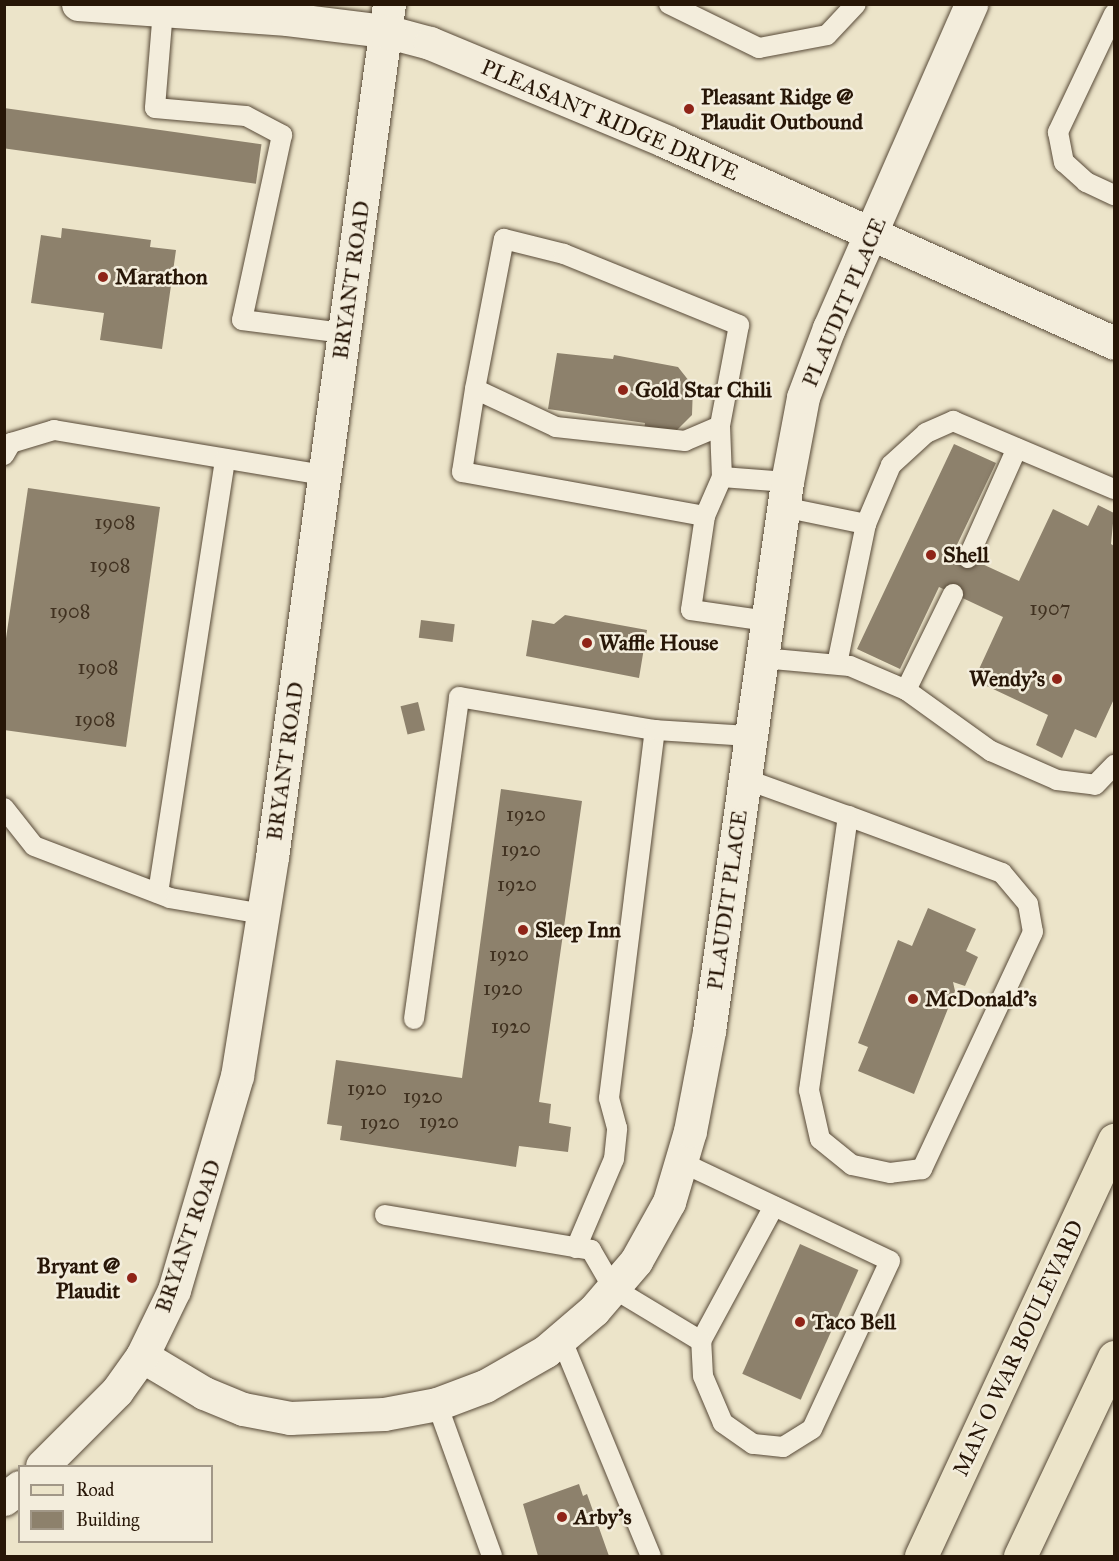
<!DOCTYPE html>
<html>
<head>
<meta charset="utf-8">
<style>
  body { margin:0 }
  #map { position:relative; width:1119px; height:1561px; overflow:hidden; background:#ece4c9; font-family:"IM FELL Great Primer",serif }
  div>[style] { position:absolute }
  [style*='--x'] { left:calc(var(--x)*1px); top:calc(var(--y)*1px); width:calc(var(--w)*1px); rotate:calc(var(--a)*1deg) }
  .building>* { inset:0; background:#8d816c; transform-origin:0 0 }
  .roads { filter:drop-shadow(0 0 2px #584a38) drop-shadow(0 0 2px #584a38) }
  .service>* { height:20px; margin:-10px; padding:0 10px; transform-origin:10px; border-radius:10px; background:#f3eddc }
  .minor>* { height:33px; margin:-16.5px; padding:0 16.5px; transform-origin:16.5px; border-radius:16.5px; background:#f3eddc }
  .tertiary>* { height:33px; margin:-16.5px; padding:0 16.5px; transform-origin:16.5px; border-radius:16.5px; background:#f3eddc }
  .primary>* { height:33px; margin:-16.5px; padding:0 16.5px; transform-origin:16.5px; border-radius:16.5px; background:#ece4c9 }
  .dots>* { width:16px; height:16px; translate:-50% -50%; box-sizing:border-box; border:3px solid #f3eddc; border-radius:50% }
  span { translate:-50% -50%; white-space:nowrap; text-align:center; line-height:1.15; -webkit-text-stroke:5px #f3eddc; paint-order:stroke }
  .number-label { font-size:20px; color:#403120 }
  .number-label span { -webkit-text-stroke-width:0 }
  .poi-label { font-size:22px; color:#271607; font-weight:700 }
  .left { translate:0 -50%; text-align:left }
  .right { translate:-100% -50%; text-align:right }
  .street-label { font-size:22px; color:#271607 }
  .frame { position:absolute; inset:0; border:6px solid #271607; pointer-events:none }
  .legend { position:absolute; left:18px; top:1465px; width:195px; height:78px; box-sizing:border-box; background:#f3eddc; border:2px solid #a19787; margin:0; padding:8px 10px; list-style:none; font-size:18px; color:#271607 }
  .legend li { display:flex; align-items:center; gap:12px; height:30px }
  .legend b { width:30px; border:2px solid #a19787 }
</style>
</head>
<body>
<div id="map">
  <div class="building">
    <div style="left:4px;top:108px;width:260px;height:40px;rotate:8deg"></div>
    <div style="clip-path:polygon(62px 228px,151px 240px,150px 247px,176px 250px,162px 349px,100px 340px,104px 313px,31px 303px,41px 235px,61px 238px)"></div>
    <div style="clip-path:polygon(557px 353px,613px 359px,614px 355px,678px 367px,693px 386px,692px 415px,676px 431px,644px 432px,645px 423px,548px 409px)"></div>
    <div style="clip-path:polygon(954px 444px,996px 463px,954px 551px,1019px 581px,1053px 509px,1088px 526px,1098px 505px,1114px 513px,1111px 544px,1114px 546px,1114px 699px,1096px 738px,1075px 729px,1062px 758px,1036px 745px,1048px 715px,974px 680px,1003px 617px,939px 587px,900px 669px,857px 649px)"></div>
    <div style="clip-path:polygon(28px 488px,160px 507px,126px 747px,4px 730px,4px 652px)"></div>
    <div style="clip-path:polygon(565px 615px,647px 630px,639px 678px,526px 656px,532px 620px,554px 624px)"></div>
    <div style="left:421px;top:620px;width:34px;height:18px;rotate:7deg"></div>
    <div style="left:418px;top:702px;width:29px;height:18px;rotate:76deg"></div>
    <div style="clip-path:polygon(501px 789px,582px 801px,539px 1102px,551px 1104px,549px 1123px,571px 1127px,568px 1152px,519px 1146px,516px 1167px,340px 1140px,342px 1126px,327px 1124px,336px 1060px,462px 1078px)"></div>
    <div style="clip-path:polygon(928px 908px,976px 929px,966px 951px,978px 957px,965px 986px,953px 982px,955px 991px,914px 1094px,858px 1071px,868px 1047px,858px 1043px,898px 940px,912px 946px)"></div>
    <div style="left:800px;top:1244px;width:64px;height:142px;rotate:24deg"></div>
    <div style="clip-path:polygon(579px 1484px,583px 1496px,587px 1494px,609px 1556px,538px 1556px,523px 1504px)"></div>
  </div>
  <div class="roads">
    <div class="service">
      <div style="--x:669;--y:4;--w:100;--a:26.1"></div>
      <div style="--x:759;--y:48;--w:69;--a:-10.8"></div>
      <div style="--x:827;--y:35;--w:42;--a:-46.9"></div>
      <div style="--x:163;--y:10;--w:98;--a:94.7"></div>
      <div style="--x:155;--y:108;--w:91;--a:5"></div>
      <div style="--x:246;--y:116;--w:41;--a:27.8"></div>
      <div style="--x:282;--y:135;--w:189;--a:102.2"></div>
      <div style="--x:242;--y:320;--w:103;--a:7.3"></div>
      <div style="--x:1114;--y:14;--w:131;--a:115.4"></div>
      <div style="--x:1058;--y:132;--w:31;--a:79"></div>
      <div style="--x:1064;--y:162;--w:30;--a:42"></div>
      <div style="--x:1086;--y:182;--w:31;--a:25"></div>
      <div style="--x:475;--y:389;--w:84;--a:98.9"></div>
      <div style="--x:462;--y:472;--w:247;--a:10.3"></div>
      <div style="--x:705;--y:516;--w:43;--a:-66.4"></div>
      <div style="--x:720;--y:426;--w:38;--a:157"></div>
      <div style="--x:685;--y:441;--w:130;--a:-173.8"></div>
      <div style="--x:556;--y:427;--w:89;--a:-154.9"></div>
      <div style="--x:475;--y:389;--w:153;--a:-79.1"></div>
      <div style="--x:504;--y:239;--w:62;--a:14"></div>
      <div style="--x:564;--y:254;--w:189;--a:22.1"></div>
      <div style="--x:739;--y:325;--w:103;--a:100.7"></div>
      <div style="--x:720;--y:426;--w:51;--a:87.8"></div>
      <div style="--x:722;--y:477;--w:65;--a:4.4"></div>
      <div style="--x:4;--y:455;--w:14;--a:-60"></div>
      <div style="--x:11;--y:443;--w:45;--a:-16.8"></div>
      <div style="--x:54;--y:430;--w:274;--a:9.5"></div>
      <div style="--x:783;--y:507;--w:85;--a:11.6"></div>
      <div style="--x:866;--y:524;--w:64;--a:-67"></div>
      <div style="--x:891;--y:465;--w:47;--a:-42.4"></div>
      <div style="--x:926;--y:433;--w:30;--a:-24"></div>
      <div style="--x:953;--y:421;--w:175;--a:22.9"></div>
      <div style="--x:705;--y:516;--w:95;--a:98.5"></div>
      <div style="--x:691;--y:610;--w:77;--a:8.2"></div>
      <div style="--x:968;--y:558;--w:120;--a:-66"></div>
      <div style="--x:762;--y:658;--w:88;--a:5.2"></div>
      <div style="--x:850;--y:666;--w:61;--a:23.2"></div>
      <div style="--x:906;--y:690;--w:105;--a:35.7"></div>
      <div style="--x:991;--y:751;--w:72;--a:23.7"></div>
      <div style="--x:1057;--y:780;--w:38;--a:7"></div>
      <div style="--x:1095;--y:785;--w:28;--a:-46"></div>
      <div style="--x:837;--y:664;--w:143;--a:-78.3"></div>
      <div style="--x:906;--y:690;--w:107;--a:-63.9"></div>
      <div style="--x:745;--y:779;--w:109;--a:19.8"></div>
      <div style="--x:848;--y:816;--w:164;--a:20.3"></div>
      <div style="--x:1002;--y:873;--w:40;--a:50"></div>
      <div style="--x:1028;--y:904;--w:28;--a:80"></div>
      <div style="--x:1033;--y:932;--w:262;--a:115.1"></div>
      <div style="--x:922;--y:1169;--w:32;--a:173"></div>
      <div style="--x:890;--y:1173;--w:39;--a:-168"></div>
      <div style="--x:852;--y:1165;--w:41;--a:-140.9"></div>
      <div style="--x:820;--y:1139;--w:50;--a:-102.7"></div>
      <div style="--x:809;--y:1090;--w:277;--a:-81.9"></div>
      <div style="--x:4;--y:808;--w:48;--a:51.7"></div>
      <div style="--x:34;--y:846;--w:146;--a:20.9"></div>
      <div style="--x:170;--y:898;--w:94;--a:9.8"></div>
      <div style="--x:158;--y:893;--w:439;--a:-81.2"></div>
      <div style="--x:414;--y:1019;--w:325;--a:-82"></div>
      <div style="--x:459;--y:697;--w:199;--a:9.6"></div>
      <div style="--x:681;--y:1162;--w:231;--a:25.3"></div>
      <div style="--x:890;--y:1261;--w:185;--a:114.9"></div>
      <div style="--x:812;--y:1429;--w:34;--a:148"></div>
      <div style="--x:783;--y:1447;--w:30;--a:-174"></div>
      <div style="--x:753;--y:1444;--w:37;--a:-145"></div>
      <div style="--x:723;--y:1423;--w:51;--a:-113.1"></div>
      <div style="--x:703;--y:1376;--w:35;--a:-93"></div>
      <div style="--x:701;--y:1341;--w:153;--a:-61.6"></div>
      <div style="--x:385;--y:1215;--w:209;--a:9.6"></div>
      <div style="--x:591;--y:1250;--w:44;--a:59.9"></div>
      <div style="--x:613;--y:1288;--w:103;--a:31.1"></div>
      <div style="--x:576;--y:1248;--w:97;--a:-66.9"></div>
      <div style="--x:614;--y:1159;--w:31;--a:-84"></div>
      <div style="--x:617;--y:1128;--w:31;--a:-105"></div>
      <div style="--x:609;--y:1098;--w:371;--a:-82.9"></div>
      <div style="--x:655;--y:730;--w:96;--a:3.6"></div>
      <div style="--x:561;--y:1338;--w:236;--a:67.6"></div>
      <div style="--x:437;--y:1404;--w:162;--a:70.1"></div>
    </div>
    <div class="minor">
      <div style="--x:142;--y:1356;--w:72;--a:30.8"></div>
      <div style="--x:204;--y:1393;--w:42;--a:22.3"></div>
      <div style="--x:243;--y:1409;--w:48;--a:10.8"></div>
      <div style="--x:290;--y:1418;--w:94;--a:-2.4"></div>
      <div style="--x:384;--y:1414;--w:54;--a:-10.7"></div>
      <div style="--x:437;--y:1404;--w:51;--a:-20.6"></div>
      <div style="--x:485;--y:1386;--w:70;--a:-29.8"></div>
      <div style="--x:546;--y:1351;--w:63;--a:-40.5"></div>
      <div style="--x:594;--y:1310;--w:65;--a:-49.4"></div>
      <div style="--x:636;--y:1261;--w:68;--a:-60.8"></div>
      <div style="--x:669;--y:1202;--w:74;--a:-73.5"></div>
      <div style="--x:690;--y:1131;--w:102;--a:-79.2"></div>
      <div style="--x:709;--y:1031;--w:555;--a:-81.91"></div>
      <div style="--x:787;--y:482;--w:86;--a:-79.3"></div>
      <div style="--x:803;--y:397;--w:74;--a:-69.4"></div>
      <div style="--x:829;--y:328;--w:354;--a:-66.3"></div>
      <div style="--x:42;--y:1466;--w:106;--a:-45"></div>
      <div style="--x:117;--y:1391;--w:43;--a:-54.5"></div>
      <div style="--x:142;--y:1356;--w:73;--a:-64.1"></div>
      <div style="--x:174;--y:1290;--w:223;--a:-73.6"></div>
      <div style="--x:237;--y:1076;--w:222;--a:-80.9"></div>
      <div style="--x:272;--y:857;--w:861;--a:-82.19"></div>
      <div style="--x:4;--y:1499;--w:20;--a:-37"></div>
    </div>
    <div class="tertiary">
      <div style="--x:78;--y:4;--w:210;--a:4.1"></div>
      <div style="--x:287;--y:19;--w:99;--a:7"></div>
      <div style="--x:385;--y:31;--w:47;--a:14.9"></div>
      <div style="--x:430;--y:43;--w:255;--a:22.6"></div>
      <div style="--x:665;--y:141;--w:492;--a:24.2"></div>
    </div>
    <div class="primary">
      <div style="--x:921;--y:1556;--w:459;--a:-65.1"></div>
      <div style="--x:1020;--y:1556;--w:220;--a:-64.7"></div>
    </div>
  </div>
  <div class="dots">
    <div style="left:689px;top:109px;background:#8f2418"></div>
    <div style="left:103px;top:277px;background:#8f2418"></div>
    <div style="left:623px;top:390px;background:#8f2418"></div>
    <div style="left:931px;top:555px;background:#8f2418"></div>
    <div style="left:587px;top:643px;background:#8f2418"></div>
    <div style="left:1057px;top:679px;background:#8f2418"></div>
    <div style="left:523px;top:930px;background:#8f2418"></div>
    <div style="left:913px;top:999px;background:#8f2418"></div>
    <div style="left:132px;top:1278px;background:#8f2418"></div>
    <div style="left:800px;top:1322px;background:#8f2418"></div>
    <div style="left:562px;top:1517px;background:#8f2418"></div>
  </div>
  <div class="number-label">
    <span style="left:115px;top:522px">1908</span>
    <span style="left:110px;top:565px">1908</span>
    <span style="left:1050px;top:608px">1907</span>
    <span style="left:70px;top:611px">1908</span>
    <span style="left:98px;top:667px">1908</span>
    <span style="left:95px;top:719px">1908</span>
    <span style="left:526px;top:814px">1920</span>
    <span style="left:521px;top:849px">1920</span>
    <span style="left:517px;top:884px">1920</span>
    <span style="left:509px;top:954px">1920</span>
    <span style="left:503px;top:988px">1920</span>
    <span style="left:511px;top:1026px">1920</span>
    <span style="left:367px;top:1088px">1920</span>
    <span style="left:423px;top:1096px">1920</span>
    <span style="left:439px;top:1121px">1920</span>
    <span style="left:380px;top:1122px">1920</span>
  </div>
  <div class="poi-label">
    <span class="left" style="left:701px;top:109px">Pleasant Ridge @<br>Plaudit Outbound</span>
    <span class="left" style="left:115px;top:277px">Marathon</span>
    <span class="left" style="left:635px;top:390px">Gold Star Chili</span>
    <span class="left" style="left:943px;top:555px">Shell</span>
    <span class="left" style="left:599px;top:643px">Waffle House</span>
    <span class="right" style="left:1045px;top:679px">Wendy's</span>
    <span class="left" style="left:535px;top:930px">Sleep Inn</span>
    <span class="left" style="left:925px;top:999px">McDonald's</span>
    <span class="right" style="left:120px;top:1278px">Bryant @<br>Plaudit</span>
    <span class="left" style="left:812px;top:1322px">Taco Bell</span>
    <span class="left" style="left:574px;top:1517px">Arby's</span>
  </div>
  <div class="street-label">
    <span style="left:610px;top:120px;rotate:23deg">PLEASANT RIDGE DRIVE</span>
    <span style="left:351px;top:280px;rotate:-82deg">BRYANT ROAD</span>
    <span style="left:844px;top:302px;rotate:-67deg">PLAUDIT PLACE</span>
    <span style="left:285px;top:761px;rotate:-82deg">BRYANT ROAD</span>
    <span style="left:727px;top:900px;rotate:-82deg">PLAUDIT PLACE</span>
    <span style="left:188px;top:1236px;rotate:-71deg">BRYANT ROAD</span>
    <span style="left:1018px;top:1348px;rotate:-65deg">MAN O WAR BOULEVARD</span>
  </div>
  <div class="frame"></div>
  <ul class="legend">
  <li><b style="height:8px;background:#ece4c9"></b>Road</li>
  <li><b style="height:16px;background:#8d816c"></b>Building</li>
  </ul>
</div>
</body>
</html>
